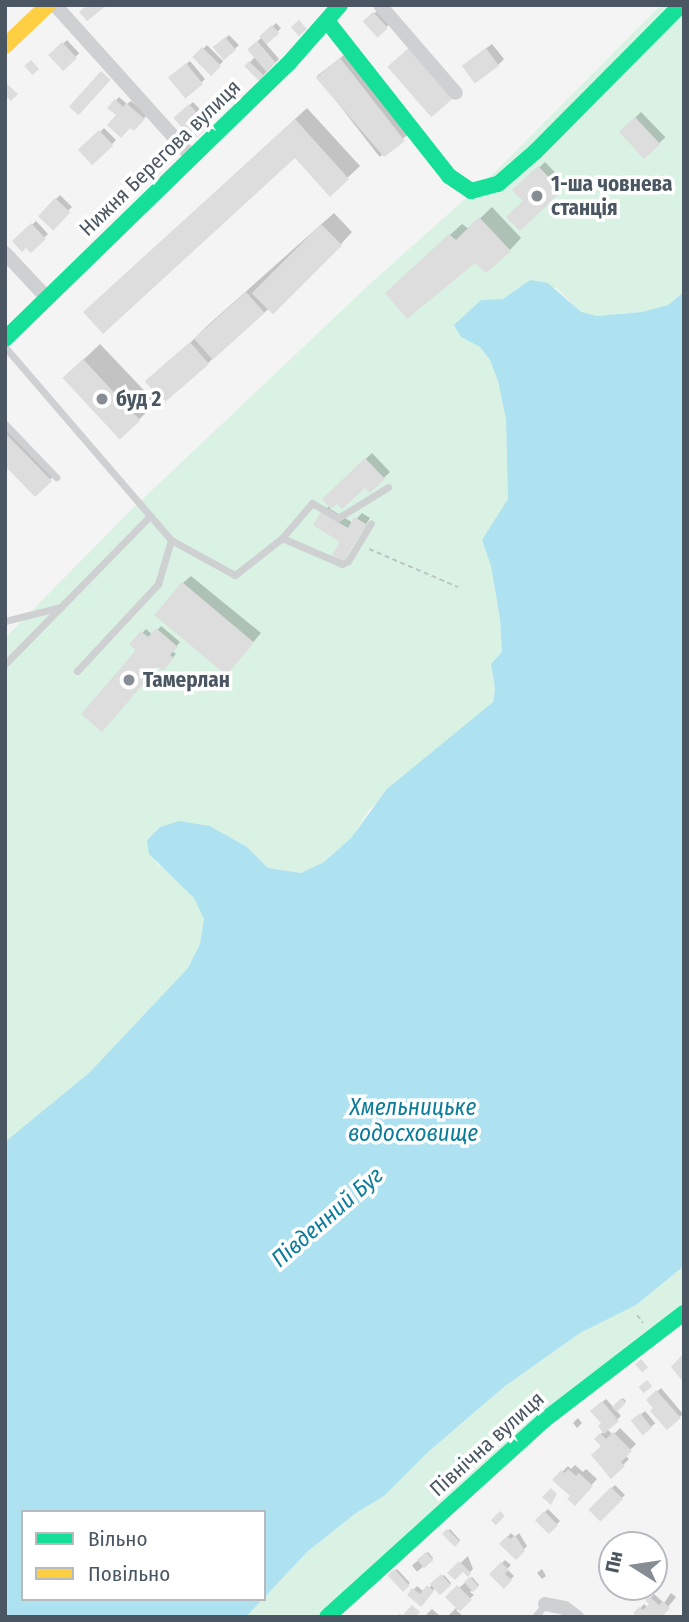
<!DOCTYPE html>
<html>
<head>
<meta charset="utf-8">
<style>
  body { margin:0 }
  #map { position:relative; width:689px; height:1622px; overflow:hidden; background:#f4f4f4; font-family:"Fira Sans Condensed",sans-serif }
  div>[style] { position:absolute }
  [style*='--x'] { left:calc(var(--x)*1px); top:calc(var(--y)*1px); width:calc(var(--w)*1px); rotate:calc(var(--a)*1deg) }
  .green>* { inset:0; background:#d9f2e3 }
  .water>* { inset:0; background:#aee2f0 }
  .shadow>* { inset:0; background:#0003; transform-origin:0 0 }
  .building>* { inset:0; background:#ddddde; transform-origin:0 0 }
  .path>* { height:2px; margin-top:-1px; transform-origin:0; background:repeating-linear-gradient(90deg,#bcc7c4 0 5px,transparent 0 8.5px) }
  .lane>* { height:7px; margin:-3.5px; padding:0 3.5px; transform-origin:3.5px; border-radius:3.5px; background:#ced0d2 }
  .street>* { height:14px; margin:-7px; padding:0 7px; transform-origin:7px; border-radius:7px; background:#ced0d2 }
  .fast>* { height:16px; margin:-8px; padding:0 8px; transform-origin:8px; border-radius:8px; background:#16e098 }
  .slow>* { height:16px; margin:-8px; padding:0 8px; transform-origin:8px; border-radius:8px; background:#ffcf43 }
  .dots>* { width:19px; height:19px; translate:-50% -50%; box-sizing:border-box; border:4px solid #fff; border-radius:50% }
  span { translate:-50% -50%; white-space:nowrap; text-align:center; line-height:1.15; -webkit-text-stroke:7px #fff; paint-order:stroke }
  .street-label { font-size:21px; color:#4a5661 }
  .poi-label { font-size:21px; color:#4a5661; font-weight:700 }
  .left { translate:0 -50%; text-align:left }
  .water-label { font-size:23px; color:#0c7c9b; font-style:italic }
  .frame { position:absolute; inset:0; border:7px solid #4a5661; pointer-events:none }
  .legend { position:absolute; left:21px; top:1510px; width:245px; height:91px; box-sizing:border-box; background:#fff; border:2px solid #b7bbc0; margin:0; padding:9px 12px; list-style:none; font-size:21px; color:#4a5661 }
  .legend li { display:flex; align-items:center; gap:14px; height:35px }
  .legend b { width:35px; border:2px solid #b7bbc0 }
  .north { position:absolute; left:598px; top:1531px; width:70px; height:70px; box-sizing:border-box; background:#fff; border:2px solid #b7bbc0; border-radius:50%; rotate:282deg; font-size:19px; font-weight:700; line-height:28px; text-align:center; color:#4a5661 }
  .north::after { content:''; display:block; margin:auto; width:24px; height:32px; background:#868d94; clip-path:polygon(50% 0,100% 100%,50% 72%,0 100%) }
</style>
</head>
<body>
<div id="map">
  <div class="green">
    <div style="clip-path:polygon(661px 5px,684px 5px,684px 292px,668px 305px,642px 312px,597px 316px,581px 313px,558px 289px,530px 280px,503px 299px,490px 301px,461px 337px,480px 347px,490px 360px,498px 381px,506px 419px,508px 499px,482px 541px,491px 566px,500px 619px,502px 652px,492px 674px,495px 689px,493px 702px,369px 810px,351px 838px,324px 862px,301px 873px,268px 868px,247px 847px,210px 826px,179px 822px,160px 827px,147px 840px,157px 864px,173px 875px,194px 898px,204px 919px,200px 944px,188px 968px,90px 1072px,5px 1142px,5px 638px,131px 510px,372px 282px,492px 175px)"></div>
    <div style="clip-path:polygon(684px 1266px,684px 1305px,539px 1416px,316px 1617px,246px 1617px,307px 1552px,356px 1513px,384px 1496px,428px 1452px,505px 1386px,580px 1333px,636px 1305px)"></div>
  </div>
  <div class="water">
    <div style="clip-path:polygon(evenodd,530px 280px,548px 283px,581px 312px,597px 316px,642px 312px,668px 305px,684px 292px,684px 1266px,636px 1305px,580px 1333px,505px 1386px,428px 1452px,384px 1496px,356px 1513px,307px 1552px,246px 1617px,5px 1617px,5px 1142px,90px 1072px,188px 968px,200px 944px,204px 919px,194px 898px,149px 854px,147px 840px,160px 827px,179px 821px,210px 826px,247px 847px,268px 868px,301px 873px,324px 862px,351px 838px,387px 789px,493px 702px,495px 689px,491px 664px,502px 652px,500px 619px,491px 566px,482px 540px,508px 499px,506px 419px,498px 381px,490px 360px,480px 347px,461px 337px,454px 325px,481px 300px,503px 299px,530px 280px,23px 1512px,264px 1512px,264px 1599px,23px 1599px,23px 1512px)"></div>
  </div>
  <div class="shadow">
    <div style="left:378px;top:10px;width:18px;height:17px;rotate:47deg"></div>
    <div style="clip-path:polygon(276px 23px,281px 28px,266px 44px,279px 59px,259px 80px,246px 66px,256px 56px,250px 49px)"></div>
    <div style="left:229px;top:35px;width:14px;height:18px;rotate:45deg"></div>
    <div style="left:67px;top:40px;width:18px;height:22px;rotate:47deg"></div>
    <div style="clip-path:polygon(492px 44px,504px 59px,498px 65px,470px 60px)"></div>
    <div style="left:207px;top:45px;width:23px;height:17px;rotate:45deg"></div>
    <div style="left:353px;top:48px;width:102px;height:46px;rotate:52deg"></div>
    <div style="clip-path:polygon(190px 61px,205px 79px,202px 82px,174px 74px)"></div>
    <div style="clip-path:polygon(119px 97px,127px 104px,131px 101px,147px 115px,134px 129px,110px 108px)"></div>
    <div style="left:193px;top:102px;width:26px;height:23px;rotate:47deg"></div>
    <div style="clip-path:polygon(307px 108px,360px 166px,330px 194px,295px 156px,144px 258px)"></div>
    <div style="left:641px;top:112px;width:35px;height:28px;rotate:46deg"></div>
    <div style="left:104px;top:128px;width:17px;height:32px;rotate:45deg"></div>
    <div style="clip-path:polygon(545px 162px,566px 184px,520px 228px,525px 201px,515px 190px)"></div>
    <div style="left:60px;top:195px;width:17px;height:29px;rotate:45deg"></div>
    <div style="clip-path:polygon(492px 207px,521px 238px,510px 250px,399px 281px,462px 224px,469px 229px)"></div>
    <div style="clip-path:polygon(334px 213px,352px 232px,341px 244px,208px 363px,149px 384px,207px 326px)"></div>
    <div style="clip-path:polygon(36px 221px,48px 234px,31px 250px,14px 241px)"></div>
    <div style="clip-path:polygon(100px 344px,156px 403px,121px 437px,82px 361px)"></div>
    <div style="clip-path:polygon(12px 428px,56px 474px,35px 494px,5px 434px)"></div>
    <div style="clip-path:polygon(372px 453px,390px 472px,370px 491px,365px 485px,329px 508px,353px 523px,362px 513px,370px 518px,343px 560px,342px 541px,322px 513px,330px 505px,324px 499px)"></div>
    <div style="clip-path:polygon(191px 576px,261px 633px,235px 664px,183px 583px)"></div>
    <div style="clip-path:polygon(161px 626px,180px 642px,172px 651px,176px 654px,166px 665px,132px 644px,146px 629px,153px 635px)"></div>
    <div style="clip-path:polygon(661px 1388px,683px 1414px,667px 1428px,648px 1400px)"></div>
    <div style="clip-path:polygon(623px 1398px,626px 1401px,616px 1410px,621px 1416px,607px 1429px,613px 1435px,620px 1428px,636px 1444px,625px 1455px,629px 1459px,612px 1476px,603px 1446px,596px 1439px,604px 1431px,603px 1423px,592px 1411px,606px 1399px,614px 1408px)"></div>
    <div style="left:645px;top:1411px;width:16px;height:15px;rotate:50deg"></div>
    <div style="clip-path:polygon(578px 1418px,582px 1423px,577px 1428px,573px 1423px)"></div>
    <div style="clip-path:polygon(575px 1465px,583px 1472px,586px 1469px,597px 1479px,574px 1504px,572px 1496px,554px 1480px,568px 1466px,571px 1469px)"></div>
    <div style="left:615px;top:1485px;width:14px;height:34px;rotate:45deg"></div>
    <div style="left:548px;top:1509px;width:17px;height:15px;rotate:45deg"></div>
    <div style="left:450px;top:1529px;width:15px;height:8px;rotate:48deg"></div>
    <div style="clip-path:polygon(511px 1533px,515px 1537px,519px 1533px,527px 1546px,516px 1558px,501px 1544px)"></div>
    <div style="left:428px;top:1552px;width:8px;height:21px;rotate:50deg"></div>
    <div style="clip-path:polygon(468px 1556px,473px 1569px,468px 1574px,463px 1569px,450px 1573px)"></div>
    <div style="clip-path:polygon(505px 1560px,511px 1565px,507px 1569px,514px 1576px,504px 1586px,492px 1574px)"></div>
    <div style="left:397px;top:1569px;width:19px;height:9px;rotate:47deg"></div>
    <div style="clip-path:polygon(542px 1569px,546px 1576px,542px 1579px,537px 1573px)"></div>
    <div style="clip-path:polygon(444px 1575px,451px 1583px,441px 1593px,436px 1587px,424px 1601px,409px 1595px,417px 1586px,424px 1592px)"></div>
    <div style="clip-path:polygon(472px 1577px,479px 1585px,470px 1592px,474px 1595px,456px 1610px,464px 1617px,447px 1617px,457px 1607px,448px 1597px)"></div>
    <div style="clip-path:polygon(671px 1593px,676px 1597px,660px 1617px,636px 1613px,644px 1604px,648px 1608px,651px 1604px,648px 1600px,654px 1594px,664px 1603px)"></div>
    <div style="clip-path:polygon(432px 1609px,441px 1617px,424px 1617px)"></div>
  </div>
  <div class="building">
    <div style="clip-path:polygon(88px 5px,107px 5px,87px 21px,79px 12px)"></div>
    <div style="left:373px;top:12px;width:22px;height:14px;rotate:47deg"></div>
    <div style="left:299px;top:20px;width:12px;height:11px;rotate:48deg"></div>
    <div style="left:272px;top:25px;width:11px;height:17px;rotate:49deg"></div>
    <div style="left:225px;top:37px;width:17px;height:16px;rotate:50deg"></div>
    <div style="left:257px;top:41px;width:29px;height:13px;rotate:49deg"></div>
    <div style="left:62px;top:42px;width:22px;height:19px;rotate:47deg"></div>
    <div style="left:202px;top:47px;width:27px;height:14px;rotate:45deg"></div>
    <div style="left:410px;top:47px;width:67px;height:30px;rotate:49deg"></div>
    <div style="left:486px;top:48px;width:22px;height:30px;rotate:54deg"></div>
    <div style="clip-path:polygon(340px 58px,405px 141px,384px 157px,316px 78px)"></div>
    <div style="left:31px;top:60px;width:12px;height:9px;rotate:48deg"></div>
    <div style="left:249px;top:61px;width:23px;height:7px;rotate:45deg"></div>
    <div style="left:186px;top:63px;width:27px;height:23px;rotate:51deg"></div>
    <div style="left:101px;top:71px;width:13px;height:48px;rotate:42deg"></div>
    <div style="clip-path:polygon(5px 82px,18px 94px,11px 101px,5px 95px)"></div>
    <div style="clip-path:polygon(115px 99px,123px 107px,126px 103px,145px 119px,134px 131px,130px 128px,121px 138px,107px 125px,116px 115px,107px 108px)"></div>
    <div style="left:189px;top:104px;width:30px;height:21px;rotate:48deg"></div>
    <div style="left:635px;top:117px;width:37px;height:22px;rotate:47deg"></div>
    <div style="clip-path:polygon(295px 119px,349px 179px,330px 197px,295px 158px,103px 334px,83px 312px)"></div>
    <div style="left:99px;top:130px;width:21px;height:29px;rotate:47deg"></div>
    <div style="clip-path:polygon(538px 166px,562px 191px,520px 231px,506px 217px,523px 201px,512px 190px)"></div>
    <div style="left:55px;top:198px;width:21px;height:25px;rotate:43deg"></div>
    <div style="clip-path:polygon(479px 217px,511px 251px,486px 273px,475px 263px,407px 319px,385px 293px,449px 234px,456px 240px)"></div>
    <div style="clip-path:polygon(31px 223px,46px 239px,31px 253px,26px 248px,22px 252px,12px 241px)"></div>
    <div style="left:321px;top:224px;width:30px;height:98px;rotate:45deg"></div>
    <div style="left:246px;top:292px;width:28px;height:70px;rotate:48deg"></div>
    <div style="left:190px;top:342px;width:29px;height:60px;rotate:49deg"></div>
    <div style="left:83px;top:359px;width:84px;height:28px;rotate:47deg"></div>
    <div style="clip-path:polygon(5px 433px,52px 481px,35px 497px,5px 466px)"></div>
    <div style="clip-path:polygon(365px 458px,385px 479px,370px 493px,365px 488px,342px 509px,337px 504px,331px 509px,322px 499px)"></div>
    <div style="clip-path:polygon(321px 512px,348px 528px,354px 517px,366px 524px,343px 562px,332px 555px,340px 542px,313px 525px)"></div>
    <div style="left:182px;top:582px;width:94px;height:43px;rotate:40deg"></div>
    <div style="clip-path:polygon(156px 628px,178px 647px,170px 655px,174px 658px,163px 671px,158px 667px,102px 732px,81px 714px,136px 650px,129px 644px,141px 631px,148px 637px)"></div>
    <div style="clip-path:polygon(684px 1353px,684px 1383px,671px 1367px)"></div>
    <div style="left:641px;top:1359px;width:11px;height:8px;rotate:49deg"></div>
    <div style="left:647px;top:1380px;width:8px;height:11px;rotate:50deg"></div>
    <div style="clip-path:polygon(656px 1390px,681px 1418px,667px 1430px,650px 1411px,653px 1408px,646px 1400px)"></div>
    <div style="left:621px;top:1398px;width:7px;height:13px;rotate:45deg"></div>
    <div style="clip-path:polygon(602px 1401px,619px 1421px,604px 1434px,598px 1426px,601px 1423px,590px 1411px)"></div>
    <div style="left:640px;top:1413px;width:19px;height:12px;rotate:51deg"></div>
    <div style="clip-path:polygon(613px 1432px,632px 1451px,621px 1462px,625px 1466px,611px 1479px,591px 1455px,601px 1446px,594px 1439px,600px 1433px,606px 1439px)"></div>
    <div style="clip-path:polygon(568px 1469px,576px 1476px,579px 1473px,593px 1486px,575px 1506px,567px 1499px,570px 1496px,552px 1480px,561px 1470px,565px 1473px)"></div>
    <div style="left:611px;top:1487px;width:17px;height:32px;rotate:45deg"></div>
    <div style="clip-path:polygon(551px 1488px,557px 1494px,551px 1505px,542px 1497px)"></div>
    <div style="left:500px;top:1511px;width:7px;height:13px;rotate:45deg"></div>
    <div style="left:544px;top:1511px;width:20px;height:13px;rotate:45deg"></div>
    <div style="left:447px;top:1529px;width:18px;height:7px;rotate:45deg"></div>
    <div style="clip-path:polygon(515px 1535px,525px 1551px,516px 1560px,499px 1544px,507px 1536px,511px 1539px)"></div>
    <div style="left:426px;top:1552px;width:11px;height:12px;rotate:49deg"></div>
    <div style="clip-path:polygon(459px 1561px,471px 1573px,468px 1577px,463px 1572px,455px 1580px,447px 1573px)"></div>
    <div style="clip-path:polygon(501px 1562px,509px 1570px,505px 1574px,512px 1580px,504px 1589px,489px 1574px)"></div>
    <div style="left:394px;top:1569px;width:23px;height:9px;rotate:47deg"></div>
    <div style="left:441px;top:1574px;width:15px;height:15px;rotate:48deg"></div>
    <div style="left:470px;top:1577px;width:13px;height:8px;rotate:48deg"></div>
    <div style="clip-path:polygon(612px 1579px,612px 1587px,631px 1587px,620px 1598px,606px 1585px)"></div>
    <div style="clip-path:polygon(427px 1585px,434px 1591px,421px 1607px,407px 1595px,412px 1588px,420px 1594px)"></div>
    <div style="left:457px;top:1585px;width:21px;height:17px;rotate:45deg"></div>
    <div style="clip-path:polygon(649px 1596px,659px 1605px,663px 1601px,670px 1608px,662px 1617px,637px 1617px,633px 1613px,639px 1607px,643px 1610px,649px 1604px,645px 1600px)"></div>
    <div style="clip-path:polygon(412px 1605px,420px 1612px,416px 1617px,397px 1617px,400px 1613px,402px 1616px)"></div>
  </div>
  <div class="path">
    <div style="--x:369;--y:549;--w:97;--a:23.1"></div>
    <div style="--x:637;--y:1315;--w:10;--a:53"></div>
  </div>
  <div class="lane">
    <div style="--x:5;--y:347;--w:255;--a:49.3"></div>
    <div style="--x:171;--y:540;--w:73;--a:28.7"></div>
    <div style="--x:235;--y:575;--w:60;--a:-38.2"></div>
    <div style="--x:282;--y:538;--w:65;--a:23.4"></div>
    <div style="--x:342;--y:564;--w:7;--a:-27"></div>
    <div style="--x:348;--y:561;--w:44;--a:-58.8"></div>
    <div style="--x:5;--y:424;--w:74;--a:46.1"></div>
    <div style="--x:282;--y:538;--w:46;--a:-49.4"></div>
    <div style="--x:312;--y:503;--w:30;--a:30"></div>
    <div style="--x:338;--y:518;--w:59;--a:-31.8"></div>
    <div style="--x:5;--y:621;--w:58;--a:-14"></div>
    <div style="--x:5;--y:664;--w:207;--a:-45.6"></div>
    <div style="--x:77;--y:671;--w:119;--a:-47"></div>
    <div style="--x:158;--y:584;--w:46;--a:-73.5"></div>
    <div style="--x:535;--y:1617;--w:16;--a:-52"></div>
  </div>
  <div class="street">
    <div style="--x:55;--y:5;--w:205;--a:48"></div>
    <div style="--x:380;--y:5;--w:116;--a:49.2"></div>
    <div style="--x:5;--y:253;--w:60;--a:47"></div>
    <div style="--x:545;--y:1604;--w:20;--a:11"></div>
    <div style="--x:565;--y:1608;--w:15;--a:37"></div>
  </div>
  <div class="fast">
    <div style="--x:327;--y:21;--w:197;--a:51.8"></div>
    <div style="--x:449;--y:176;--w:27;--a:34"></div>
    <div style="--x:471;--y:191;--w:28;--a:-15"></div>
    <div style="--x:498;--y:184;--w:49;--a:-40.9"></div>
    <div style="--x:535;--y:152;--w:207;--a:-45.2"></div>
    <div style="--x:5;--y:339;--w:396;--a:-44.2"></div>
    <div style="--x:289;--y:63;--w:77;--a:-48.7"></div>
    <div style="--x:327;--y:1617;--w:292;--a:-42.2"></div>
    <div style="--x:543;--y:1421;--w:178;--a:-37.5"></div>
  </div>
  <div class="slow">
    <div style="--x:5;--y:46;--w:59;--a:-43.6"></div>
  </div>
  <div class="dots">
    <div style="left:537px;top:196px;background:#868d94"></div>
    <div style="left:102px;top:399px;background:#868d94"></div>
    <div style="left:129px;top:680px;background:#868d94"></div>
  </div>
  <div class="street-label">
    <span style="left:160px;top:158px;rotate:-44deg">Нижня Берегова вулиця</span>
    <span style="left:487px;top:1444px;rotate:-42deg">Північна вулиця</span>
  </div>
  <div class="poi-label">
    <span class="left" style="left:551px;top:196px">1-ша човнева<br>станція</span>
    <span class="left" style="left:116px;top:399px">буд 2</span>
    <span class="left" style="left:143px;top:680px">Тамерлан</span>
  </div>
  <div class="water-label">
    <span style="left:413px;top:1120px">Хмельницьке<br>водосховище</span>
    <span style="left:327px;top:1217px;rotate:-41deg">Південний Буг</span>
  </div>
  <div class="frame"></div>
  <ul class="legend">
  <li><b style="height:9px;background:#16e098"></b>Вільно</li>
  <li><b style="height:9px;background:#ffcf43"></b>Повільно</li>
  </ul>
  <div class="north">Пн</div>
</div>
</body>
</html>
